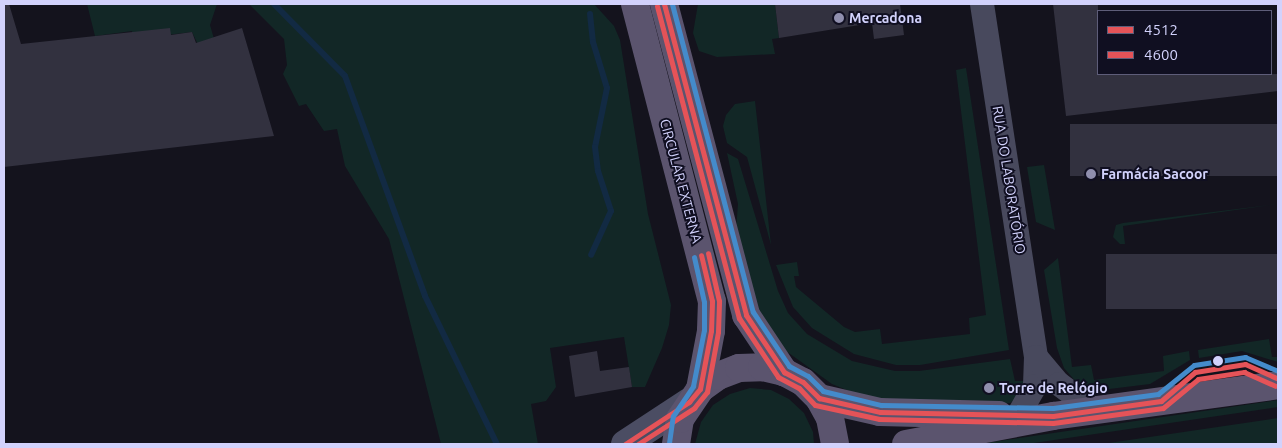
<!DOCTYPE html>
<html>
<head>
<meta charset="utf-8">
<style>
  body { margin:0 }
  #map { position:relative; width:1282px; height:448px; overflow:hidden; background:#14131d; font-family:Ubuntu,sans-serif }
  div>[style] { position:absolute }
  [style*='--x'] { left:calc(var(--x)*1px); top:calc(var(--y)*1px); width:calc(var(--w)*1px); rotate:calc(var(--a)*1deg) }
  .green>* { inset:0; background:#122726 }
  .stream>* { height:6px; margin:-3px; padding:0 3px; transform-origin:3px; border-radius:3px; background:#122a43 }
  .building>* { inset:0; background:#32313f; transform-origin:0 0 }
  .minor>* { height:24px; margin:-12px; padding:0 12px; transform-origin:12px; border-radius:12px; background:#48495d }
  .secondary>* { height:28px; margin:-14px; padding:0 14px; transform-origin:14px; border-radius:14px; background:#4b4d63 }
  .primary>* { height:28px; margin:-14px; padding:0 14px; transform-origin:14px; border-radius:14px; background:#5b546e }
  .bus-1>* { height:5px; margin:-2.5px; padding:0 2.5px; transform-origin:2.5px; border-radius:2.5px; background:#e55358 }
  .bus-2>* { height:5px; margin:-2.5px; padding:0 2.5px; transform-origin:2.5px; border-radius:2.5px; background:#e55358 }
  .bus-3>* { height:5px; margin:-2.5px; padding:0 2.5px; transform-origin:2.5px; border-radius:2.5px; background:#448bcb }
  .dots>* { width:14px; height:14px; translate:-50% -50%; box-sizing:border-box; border:2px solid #100f21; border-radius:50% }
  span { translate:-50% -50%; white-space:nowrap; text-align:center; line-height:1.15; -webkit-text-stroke:4px #100f21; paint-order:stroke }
  .poi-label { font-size:14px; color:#d2d2fc; font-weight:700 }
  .left { translate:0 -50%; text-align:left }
  .street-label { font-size:14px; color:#d2d2fc }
  .frame { position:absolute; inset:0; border:5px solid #d2d2fc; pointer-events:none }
  .legend { position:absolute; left:1097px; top:10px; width:175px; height:65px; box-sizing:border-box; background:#100f21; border:1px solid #5e5d79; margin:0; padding:6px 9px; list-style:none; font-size:15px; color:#d2d2fc }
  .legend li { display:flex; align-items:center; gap:10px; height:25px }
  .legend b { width:25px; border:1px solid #5e5d79 }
</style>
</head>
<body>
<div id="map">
  <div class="green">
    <div style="clip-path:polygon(87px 4px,217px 4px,210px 25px,243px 139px,192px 32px,133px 39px,132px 31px,95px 36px)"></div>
    <div style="clip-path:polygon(249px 4px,594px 4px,614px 26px,620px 40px,648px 214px,671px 305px,669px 325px,662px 348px,645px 387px,632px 387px,624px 337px,550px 348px,556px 387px,546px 401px,531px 404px,538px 444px,441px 444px,389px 239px,345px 166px,337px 129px,324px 131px,306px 104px,299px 106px,283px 74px,287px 65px,284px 39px)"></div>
    <div style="clip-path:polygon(698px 4px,775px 4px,779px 38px,772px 39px,775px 54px,717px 57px,699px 51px,693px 33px)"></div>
    <div style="clip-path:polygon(966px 68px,1009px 350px,920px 365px,896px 365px,854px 354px,812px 328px,793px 307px,776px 265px,797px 262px,799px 276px,794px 276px,796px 287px,844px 327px,855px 332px,880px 329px,882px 344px,970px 334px,969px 318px,986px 315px,956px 70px)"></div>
    <div style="clip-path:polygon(755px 101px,771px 245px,747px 157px,727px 143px,723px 126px,726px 115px,735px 104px)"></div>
    <div style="clip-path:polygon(727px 153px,738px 159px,778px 291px,788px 313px,807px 334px,852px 361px,895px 371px,919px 371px,1010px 359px,1015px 381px,1027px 381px,1019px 396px,1010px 403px,881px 404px,832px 384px,779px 346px,765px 329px,735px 243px,738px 204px)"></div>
    <div style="clip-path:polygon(1044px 165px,1055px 230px,1036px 222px,1027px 167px)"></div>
    <div style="clip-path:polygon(1278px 204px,1123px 226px,1125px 244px,1120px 244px,1113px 237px,1116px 225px,1123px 223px)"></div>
    <div style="clip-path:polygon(1058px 258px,1072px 367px,1091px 365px,1094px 380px,1164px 371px,1163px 356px,1189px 351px,1190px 360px,1150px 384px,1101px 390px,1077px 383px,1064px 368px,1057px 348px,1044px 270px)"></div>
    <div style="clip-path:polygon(1269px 339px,1272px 357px,1278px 357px,1278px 362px,1242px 351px,1199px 358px,1198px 350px)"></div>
    <div style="clip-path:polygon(750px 388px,771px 390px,789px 399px,804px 413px,813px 432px,814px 444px,695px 444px,701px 422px,713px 405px,730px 394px)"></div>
    <div style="clip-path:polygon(1278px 400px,1278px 407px,1027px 444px,979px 444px)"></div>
    <div style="clip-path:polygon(1278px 418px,1278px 444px,1102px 444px)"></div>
  </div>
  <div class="stream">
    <div style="--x:274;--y:4;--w:101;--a:45.4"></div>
    <div style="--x:345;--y:76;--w:234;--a:70"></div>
    <div style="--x:425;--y:296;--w:165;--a:64.1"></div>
    <div style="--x:590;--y:14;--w:28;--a:84"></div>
    <div style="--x:593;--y:42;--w:48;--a:73.1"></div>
    <div style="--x:607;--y:88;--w:60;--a:101.5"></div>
    <div style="--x:595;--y:147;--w:24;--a:83"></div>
    <div style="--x:598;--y:171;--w:42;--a:72"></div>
    <div style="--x:611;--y:211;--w:48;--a:114.4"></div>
  </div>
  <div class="building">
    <div style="clip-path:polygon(4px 4px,9px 4px,21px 44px,170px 28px,171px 35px,192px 32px,196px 43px,242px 28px,274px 136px,4px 167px)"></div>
    <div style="clip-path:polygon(775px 4px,900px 4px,904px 35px,874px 39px,872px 23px,779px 38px)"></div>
    <div style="clip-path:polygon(1053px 4px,1098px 4px,1098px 74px,1278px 74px,1278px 91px,1066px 116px)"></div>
    <div style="left:1278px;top:124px;width:52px;height:208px;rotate:90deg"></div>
    <div style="left:1278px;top:254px;width:55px;height:172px;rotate:90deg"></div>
    <div style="clip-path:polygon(597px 351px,600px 371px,629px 367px,632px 387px,575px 397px,569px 356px)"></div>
  </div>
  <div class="minor">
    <div style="--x:982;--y:4;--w:357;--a:81.3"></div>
    <div style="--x:1036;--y:357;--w:29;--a:92"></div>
    <div style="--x:1035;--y:386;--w:34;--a:120"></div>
    <div style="--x:1036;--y:357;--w:35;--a:50"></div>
    <div style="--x:1059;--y:384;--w:44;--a:36.6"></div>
  </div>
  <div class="secondary">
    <div style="--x:625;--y:444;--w:77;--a:-33.3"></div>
  </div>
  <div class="primary">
    <div style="--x:635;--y:4;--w:307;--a:75.5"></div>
    <div style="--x:712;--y:301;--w:30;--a:92"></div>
    <div style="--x:711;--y:331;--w:59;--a:100.7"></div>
    <div style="--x:664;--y:4;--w:322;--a:75.2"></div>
    <div style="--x:746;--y:315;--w:69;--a:56.3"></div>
    <div style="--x:819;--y:398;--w:63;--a:12.9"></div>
    <div style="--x:880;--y:412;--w:119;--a:1.4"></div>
    <div style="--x:676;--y:444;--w:25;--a:-81"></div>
    <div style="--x:680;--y:419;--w:36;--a:-56"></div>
    <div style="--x:700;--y:389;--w:22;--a:-36"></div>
    <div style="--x:718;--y:376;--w:22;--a:-21"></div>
    <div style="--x:739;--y:368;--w:23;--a:-2"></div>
    <div style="--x:762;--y:367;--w:23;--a:13"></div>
    <div style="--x:784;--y:372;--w:21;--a:28"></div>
    <div style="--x:803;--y:382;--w:23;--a:45"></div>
    <div style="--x:819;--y:398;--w:23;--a:61"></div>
    <div style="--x:830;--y:418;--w:26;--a:79"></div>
    <div style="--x:906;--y:444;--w:150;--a:-10.8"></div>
    <div style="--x:1053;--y:416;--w:227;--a:-7.8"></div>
  </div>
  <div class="bus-1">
    <div style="--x:664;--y:4;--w:322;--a:75.2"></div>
    <div style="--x:746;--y:315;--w:69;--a:56.3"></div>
    <div style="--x:784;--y:372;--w:21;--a:28"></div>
    <div style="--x:803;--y:382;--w:23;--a:45"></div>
    <div style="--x:819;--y:398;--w:63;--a:12.9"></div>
    <div style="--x:880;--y:412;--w:173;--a:1.3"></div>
    <div style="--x:1053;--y:416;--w:109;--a:-7.9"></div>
    <div style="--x:1161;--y:401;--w:45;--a:-40.5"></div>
    <div style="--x:1195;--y:372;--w:51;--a:-9.1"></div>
    <div style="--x:1245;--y:364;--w:36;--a:24"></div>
    <div style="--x:625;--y:444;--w:77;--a:-33.3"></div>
    <div style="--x:689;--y:402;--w:17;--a:-50"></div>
    <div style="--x:700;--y:389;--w:59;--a:-79.3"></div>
    <div style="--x:711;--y:331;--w:30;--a:-88"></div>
    <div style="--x:712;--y:301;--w:47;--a:-103.4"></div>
  </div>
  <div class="bus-2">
    <div style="--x:657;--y:6;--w:323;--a:75.3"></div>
    <div style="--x:739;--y:318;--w:71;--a:56.5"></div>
    <div style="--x:778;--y:377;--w:24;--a:28"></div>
    <div style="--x:799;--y:388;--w:23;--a:47"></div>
    <div style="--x:815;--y:405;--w:66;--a:12.3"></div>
    <div style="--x:879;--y:419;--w:174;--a:1.3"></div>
    <div style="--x:1053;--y:423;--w:111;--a:-7.8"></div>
    <div style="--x:1163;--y:408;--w:45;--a:-39.6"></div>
    <div style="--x:1198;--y:379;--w:47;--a:-8.7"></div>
    <div style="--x:1244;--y:372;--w:34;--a:24"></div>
    <div style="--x:638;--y:444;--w:67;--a:-32.7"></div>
    <div style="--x:694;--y:408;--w:21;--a:-51"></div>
    <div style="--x:707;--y:392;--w:61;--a:-79.6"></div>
    <div style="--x:718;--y:332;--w:31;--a:-88"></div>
    <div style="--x:719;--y:301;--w:49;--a:-102.9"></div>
  </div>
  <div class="bus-3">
    <div style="--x:672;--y:4;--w:318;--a:75.3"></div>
    <div style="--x:753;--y:312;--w:65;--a:56.3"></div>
    <div style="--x:789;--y:366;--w:21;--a:28"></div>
    <div style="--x:808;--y:376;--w:21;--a:45"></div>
    <div style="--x:823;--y:391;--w:60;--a:13.6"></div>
    <div style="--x:881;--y:405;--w:172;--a:1"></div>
    <div style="--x:1053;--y:408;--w:106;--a:-7.6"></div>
    <div style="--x:1158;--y:394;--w:46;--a:-38.9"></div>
    <div style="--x:1194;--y:365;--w:52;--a:-8.9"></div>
    <div style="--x:1245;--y:357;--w:36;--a:23"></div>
    <div style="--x:669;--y:443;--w:27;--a:-82"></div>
    <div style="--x:673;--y:416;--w:36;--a:-56"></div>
    <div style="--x:693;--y:386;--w:57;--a:-78.9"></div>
    <div style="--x:704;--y:330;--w:28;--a:-90"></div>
    <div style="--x:704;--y:302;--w:46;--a:-102.5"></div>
  </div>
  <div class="dots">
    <div style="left:839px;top:18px;background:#908fae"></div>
    <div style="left:1091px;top:174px;background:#908fae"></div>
    <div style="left:1218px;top:361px;background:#d2d2fc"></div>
    <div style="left:989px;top:388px;background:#908fae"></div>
  </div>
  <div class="poi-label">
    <span class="left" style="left:849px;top:18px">Mercadona</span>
    <span class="left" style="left:1101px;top:174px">Farmácia Sacoor</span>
    <span class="left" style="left:999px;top:388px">Torre de Relógio</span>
  </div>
  <div class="street-label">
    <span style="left:1009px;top:180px;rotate:81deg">RUA DO LABORATÓRIO</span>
    <span style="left:681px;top:181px;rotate:75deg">CIRCULAR EXTERNA</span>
  </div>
  <div class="frame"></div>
  <ul class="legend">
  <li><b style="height:6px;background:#e55358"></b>4512</li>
  <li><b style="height:6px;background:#e55358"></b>4600</li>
  </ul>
</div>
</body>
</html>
